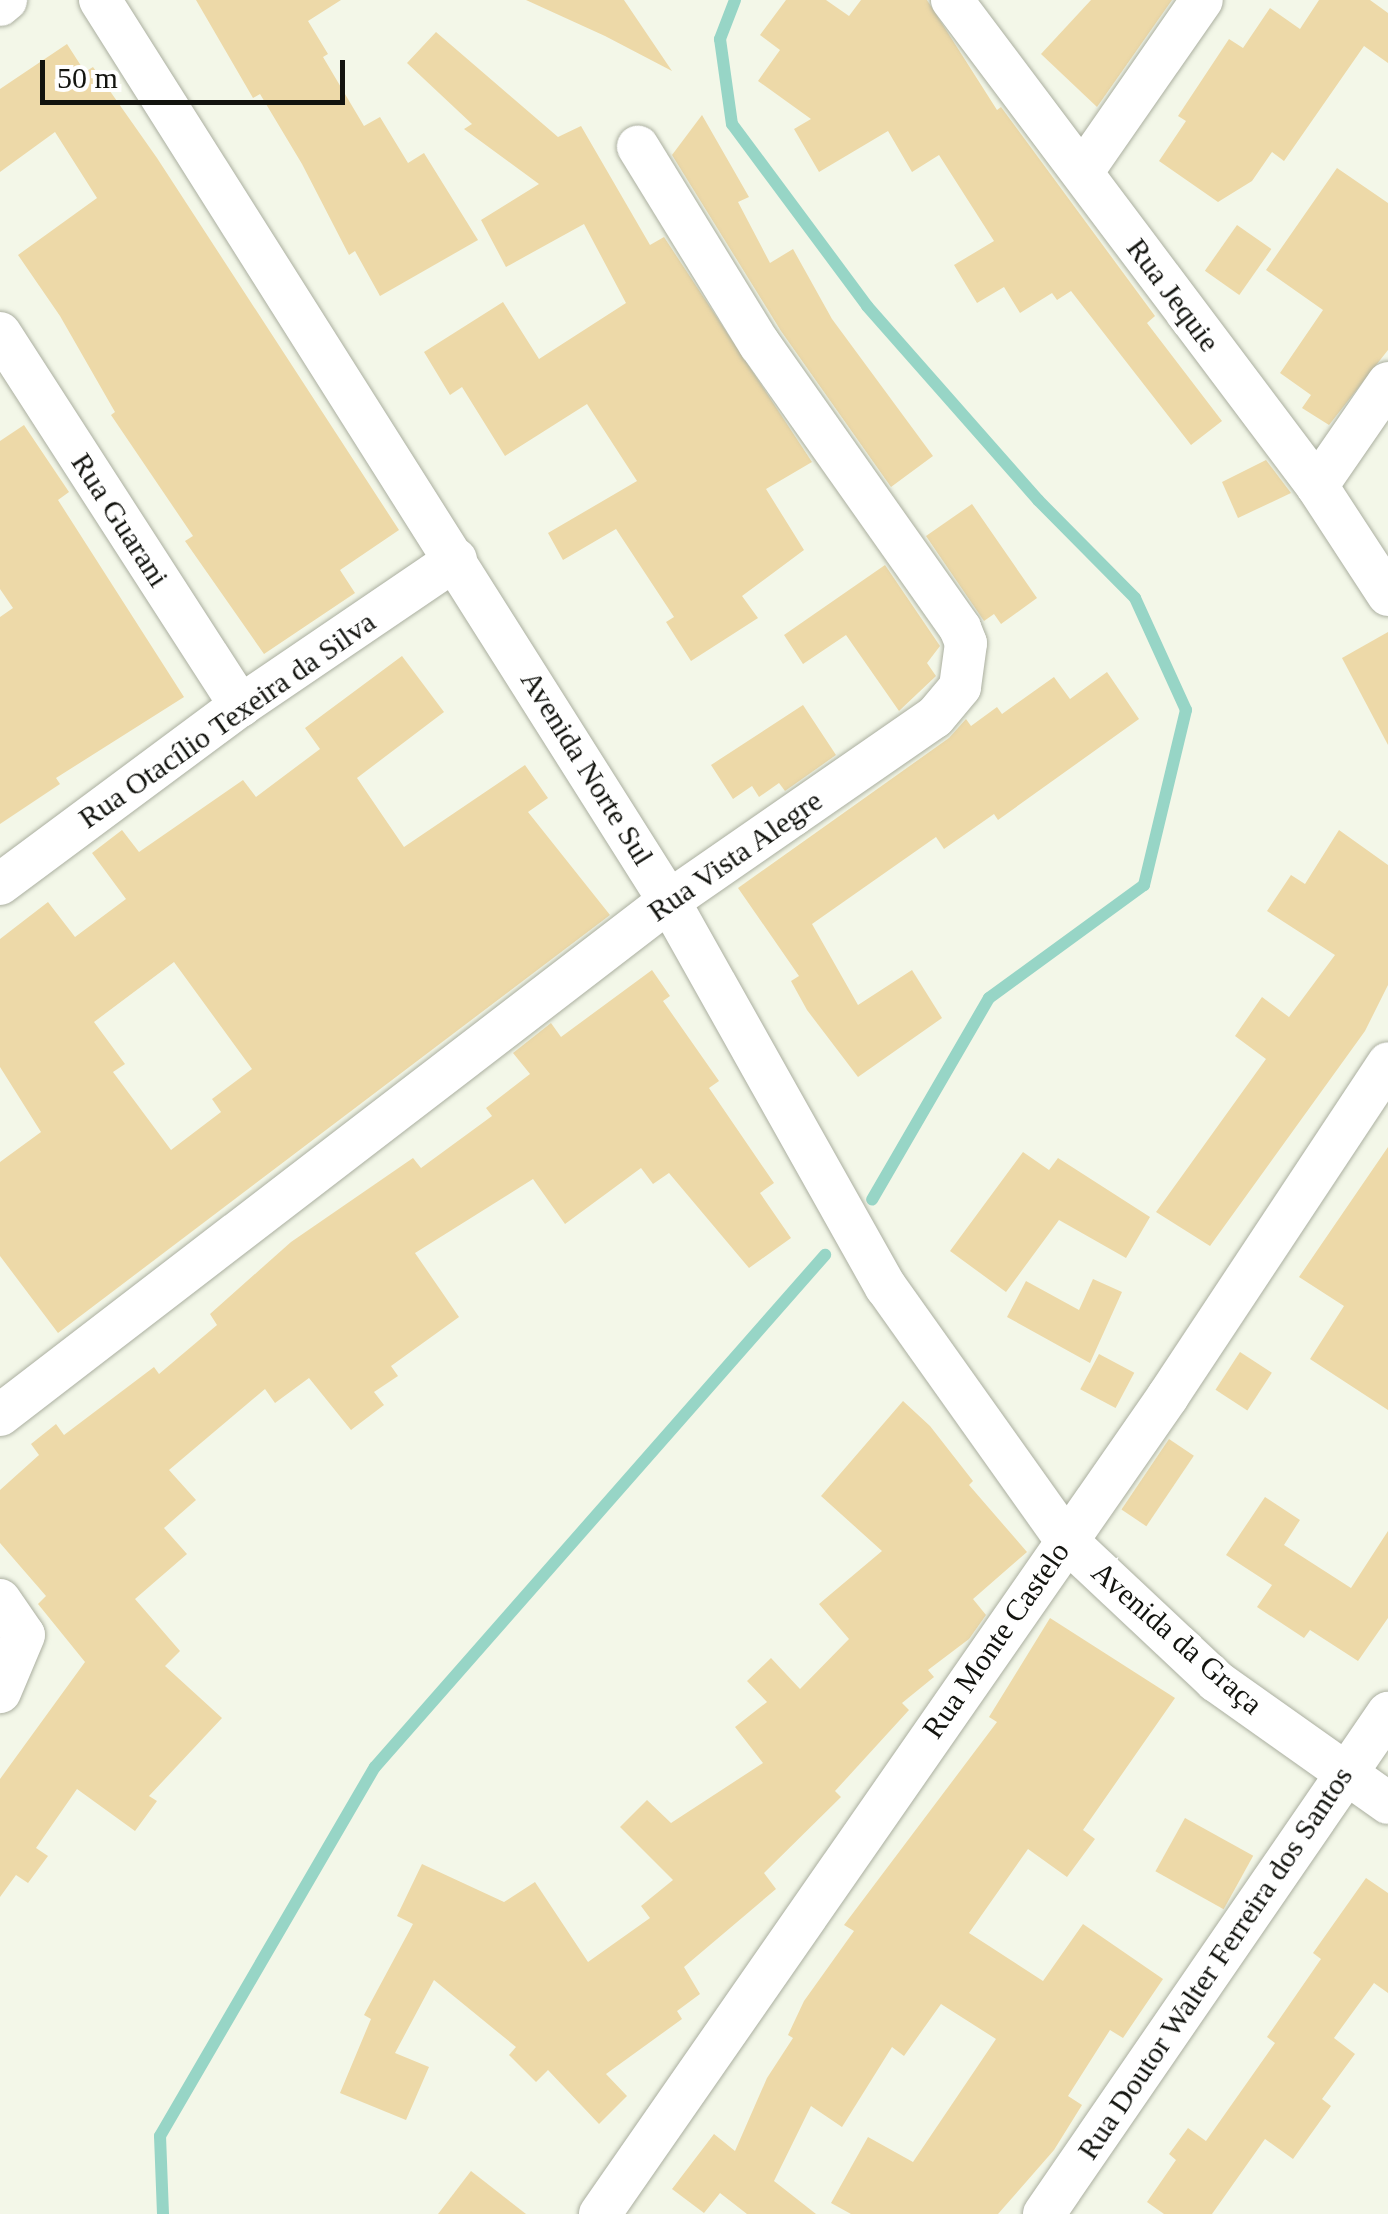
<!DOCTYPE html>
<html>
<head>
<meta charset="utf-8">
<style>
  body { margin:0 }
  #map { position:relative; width:1388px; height:2214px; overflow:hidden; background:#f3f7e8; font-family:Georgia,serif }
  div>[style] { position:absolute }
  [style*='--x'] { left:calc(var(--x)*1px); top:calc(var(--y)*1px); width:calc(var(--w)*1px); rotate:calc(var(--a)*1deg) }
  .stream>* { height:12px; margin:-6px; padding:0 6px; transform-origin:6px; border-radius:6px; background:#97d5c6 }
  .building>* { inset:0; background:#edd9a8; transform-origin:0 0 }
  .roads { filter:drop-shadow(0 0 2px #abafa0) drop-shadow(0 0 2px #abafa0) }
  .minor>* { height:42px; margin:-21px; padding:0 21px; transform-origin:21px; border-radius:21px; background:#fff }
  span { translate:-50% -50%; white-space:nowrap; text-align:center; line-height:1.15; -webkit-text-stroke:10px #fff; paint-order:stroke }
  .street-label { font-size:30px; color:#13140f }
  .scale { position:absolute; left:40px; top:60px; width:305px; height:45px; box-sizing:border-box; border:5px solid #13140f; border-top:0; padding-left:12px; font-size:30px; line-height:35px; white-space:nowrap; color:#13140f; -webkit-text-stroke:8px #fff; paint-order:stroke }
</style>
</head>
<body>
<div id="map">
  <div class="stream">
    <div style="--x:735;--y:0;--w:42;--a:111"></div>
    <div style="--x:720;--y:39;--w:86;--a:82"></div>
    <div style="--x:732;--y:124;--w:227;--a:53.4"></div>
    <div style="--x:867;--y:306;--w:259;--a:48.6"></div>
    <div style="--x:1038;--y:500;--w:138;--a:45.3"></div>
    <div style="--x:1135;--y:598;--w:123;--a:65.5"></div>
    <div style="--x:1186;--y:710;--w:180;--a:103.5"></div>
    <div style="--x:1144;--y:885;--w:192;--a:143.9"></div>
    <div style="--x:989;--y:998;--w:233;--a:120.1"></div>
    <div style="--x:163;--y:2214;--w:78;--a:-92.2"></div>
    <div style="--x:160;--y:2136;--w:427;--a:-59.8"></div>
    <div style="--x:375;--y:1767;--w:682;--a:-48.69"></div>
  </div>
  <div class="building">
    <div style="clip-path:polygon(196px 0,341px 0,308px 21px,328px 54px,323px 57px,364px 126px,380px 117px,408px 163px,424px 153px,478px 240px,380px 296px,355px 251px,349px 255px,302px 164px,260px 94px,253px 98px)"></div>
    <div style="clip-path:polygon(526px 0,624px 0,672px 71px,605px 36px)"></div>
    <div style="clip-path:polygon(786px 0,826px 0,849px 16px,861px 0,927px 0,997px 110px,1001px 107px,1155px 316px,1147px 323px,1222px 421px,1191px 445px,1071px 291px,1057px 300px,1052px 293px,1020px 313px,1004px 287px,977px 303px,954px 265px,994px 241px,939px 155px,912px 172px,888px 131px,819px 172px,794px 129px,811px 119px,758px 81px,780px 50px,760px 35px)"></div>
    <div style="clip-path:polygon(1091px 0,1172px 0,1097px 107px,1041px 54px)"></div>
    <div style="clip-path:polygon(1319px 0,1370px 0,1388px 13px,1388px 63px,1364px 46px,1284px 161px,1272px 152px,1252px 181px,1218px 202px,1159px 161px,1186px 121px,1178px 116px,1229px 39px,1243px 48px,1270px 8px,1300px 29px)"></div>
    <div style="clip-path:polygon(436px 32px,558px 137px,581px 126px,650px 245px,664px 237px,812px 462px,766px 489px,804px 550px,742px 596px,758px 618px,691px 661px,666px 622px,674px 617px,616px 529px,563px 560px,548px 533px,637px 481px,587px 404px,505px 456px,462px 387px,450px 395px,424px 352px,503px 302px,539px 359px,626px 303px,584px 224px,506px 267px,481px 220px,539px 184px,464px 129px,472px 124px,407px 63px)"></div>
    <div style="clip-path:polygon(67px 44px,85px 72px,93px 67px,157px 158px,399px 530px,340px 570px,355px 593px,264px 654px,185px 541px,193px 536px,111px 415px,115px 412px,60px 316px,18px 255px,97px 198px,55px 132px,0 172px,0 89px)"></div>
    <div style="clip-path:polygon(702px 115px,749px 197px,738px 202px,770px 263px,793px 249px,832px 319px,933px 456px,891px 487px,781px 331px,672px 155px)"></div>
    <div style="clip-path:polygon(1337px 168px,1388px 203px,1388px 350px,1329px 425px,1302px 408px,1311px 395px,1280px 373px,1323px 310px,1266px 270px)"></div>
    <div style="left:1237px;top:225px;width:42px;height:56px;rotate:35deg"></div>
    <div style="clip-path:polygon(24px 425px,69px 492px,58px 500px,184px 697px,56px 778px,60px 784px,0 824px,0 617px,13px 608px,0 589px,0 441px)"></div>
    <div style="clip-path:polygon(1266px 460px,1291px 493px,1238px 518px,1222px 482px)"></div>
    <div style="clip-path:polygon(972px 504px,1037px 598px,1001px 624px,994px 614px,984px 621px,926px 536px)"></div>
    <div style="clip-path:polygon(885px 565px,940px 646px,927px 663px,936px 676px,899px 711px,846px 635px,803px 664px,784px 635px)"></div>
    <div style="clip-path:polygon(1388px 632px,1388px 745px,1342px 658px)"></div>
    <div style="clip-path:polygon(evenodd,402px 656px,444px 712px,357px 778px,404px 847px,525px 765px,548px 798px,528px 812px,610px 915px,58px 1333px,0 1256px,0 1162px,41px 1132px,0 1067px,0 939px,48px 902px,75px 937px,126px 899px,92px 853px,122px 830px,139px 852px,243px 780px,256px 797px,320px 749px,305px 728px,402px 656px,174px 962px,252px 1069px,212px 1099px,221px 1112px,171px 1150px,113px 1072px,125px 1064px,94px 1022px,174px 962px)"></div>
    <div style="clip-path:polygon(1107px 672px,1139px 719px,998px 820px,994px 814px,944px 849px,936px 837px,812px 924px,858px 1005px,912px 970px,942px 1018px,858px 1077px,807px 1010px,791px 981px,799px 976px,738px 888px,949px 738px,966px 719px,971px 726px,997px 707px,1002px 714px,1054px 677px,1070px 699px)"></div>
    <div style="clip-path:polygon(803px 705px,836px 755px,785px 791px,779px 783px,759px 797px,752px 786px,733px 799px,711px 765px)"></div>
    <div style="clip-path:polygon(1339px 830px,1388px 865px,1388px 985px,1365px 1031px,1210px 1246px,1156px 1212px,1266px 1059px,1235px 1036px,1262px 997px,1289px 1017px,1335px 955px,1267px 911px,1291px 875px,1305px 884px)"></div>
    <div style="clip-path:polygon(652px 970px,670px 996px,663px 1001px,719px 1081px,709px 1088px,774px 1183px,760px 1193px,791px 1238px,749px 1268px,669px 1173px,653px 1184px,641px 1168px,565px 1224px,533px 1179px,415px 1253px,459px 1317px,391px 1366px,398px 1376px,374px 1392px,384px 1405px,351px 1430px,309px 1378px,275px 1403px,265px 1389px,169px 1470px,196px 1500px,164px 1528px,187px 1554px,135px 1599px,180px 1651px,165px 1666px,222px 1718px,149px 1796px,157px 1801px,135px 1831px,77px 1789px,36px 1848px,48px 1856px,28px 1883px,16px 1875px,0 1897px,0 1779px,85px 1662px,38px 1604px,46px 1596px,0 1543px,0 1490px,39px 1455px,31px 1444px,56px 1424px,64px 1435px,154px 1367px,159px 1374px,217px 1325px,210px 1314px,291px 1242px,413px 1158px,421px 1168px,492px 1116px,486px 1108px,530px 1074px,513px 1053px,551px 1023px,561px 1037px)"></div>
    <div style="clip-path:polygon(1388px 1147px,1388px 1410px,1310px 1359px,1344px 1306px,1299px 1277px)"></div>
    <div style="clip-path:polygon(1023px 1152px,1049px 1170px,1058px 1158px,1150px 1217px,1126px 1258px,1059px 1220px,1006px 1292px,950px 1251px)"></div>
    <div style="clip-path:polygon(1093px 1279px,1122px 1292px,1090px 1363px,1007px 1317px,1026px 1281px,1079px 1310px)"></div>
    <div style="left:1240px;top:1352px;width:38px;height:45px;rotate:33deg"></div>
    <div style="left:1099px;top:1354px;width:40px;height:40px;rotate:28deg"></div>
    <div style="clip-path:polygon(903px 1401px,930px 1426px,973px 1481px,969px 1485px,1027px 1552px,973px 1599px,986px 1615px,969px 1639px,928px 1670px,934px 1677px,902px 1703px,909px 1710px,835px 1791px,841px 1797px,764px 1873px,776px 1889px,684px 1967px,700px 1994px,677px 2011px,682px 2019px,606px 2074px,627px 2096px,599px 2124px,548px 2070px,536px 2082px,509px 2055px,516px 2047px,434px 1980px,395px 2053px,429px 2067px,406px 2120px,340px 2093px,371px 2019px,364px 2015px,413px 1924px,397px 1916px,422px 1864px,504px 1902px,535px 1882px,588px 1962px,650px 1918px,641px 1906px,673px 1880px,620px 1827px,647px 1800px,671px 1823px,763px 1763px,735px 1727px,767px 1702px,747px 1681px,771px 1658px,800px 1689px,849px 1639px,819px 1604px,882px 1551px,821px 1496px)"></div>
    <div style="left:1169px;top:1439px;width:30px;height:85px;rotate:34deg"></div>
    <div style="clip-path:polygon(1265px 1497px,1300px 1520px,1284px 1545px,1351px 1588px,1388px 1531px,1388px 1618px,1358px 1661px,1310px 1630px,1304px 1638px,1257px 1607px,1272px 1585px,1226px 1555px)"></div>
    <div style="clip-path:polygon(1050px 1618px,1175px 1698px,1083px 1830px,1095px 1839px,1067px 1877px,1028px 1849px,969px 1933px,1043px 1981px,1083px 1924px,1163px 1979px,1123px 2038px,1110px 2030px,1068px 2096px,1082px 2105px,1054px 2150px,998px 2214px,851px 2214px,831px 2203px,868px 2137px,913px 2162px,996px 2039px,941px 2004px,904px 2056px,892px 2047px,842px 2127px,811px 2106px,774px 2181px,816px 2214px,747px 2214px,720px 2193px,704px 2213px,672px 2189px,714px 2134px,735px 2151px,767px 2078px,793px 2038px,788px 2035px,804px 2001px,854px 1931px,844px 1925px,997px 1722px,989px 1717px)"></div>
    <div style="left:1185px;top:1818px;width:78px;height:61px;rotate:29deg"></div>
    <div style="clip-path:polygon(1366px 1878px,1388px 1893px,1388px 1993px,1374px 1983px,1334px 2038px,1355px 2054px,1322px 2099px,1331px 2106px,1293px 2159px,1265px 2139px,1212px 2214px,1164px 2214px,1147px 2202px,1176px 2160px,1169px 2154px,1188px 2128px,1206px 2141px,1275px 2043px,1267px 2037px,1321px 1959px,1313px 1953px)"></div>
    <div style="clip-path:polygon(471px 2171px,526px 2214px,438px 2214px)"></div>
  </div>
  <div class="roads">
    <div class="minor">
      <div style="--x:100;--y:0;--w:1066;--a:57.73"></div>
      <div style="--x:669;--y:901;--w:443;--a:60.7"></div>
      <div style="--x:886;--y:1287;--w:310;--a:54.6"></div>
      <div style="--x:1066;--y:1540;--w:206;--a:43.2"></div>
      <div style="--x:1216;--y:1681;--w:211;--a:35.3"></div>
      <div style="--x:952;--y:0;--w:608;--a:53.09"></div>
      <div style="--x:1317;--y:486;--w:130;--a:56.9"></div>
      <div style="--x:0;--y:5;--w:8;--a:-40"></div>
      <div style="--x:1083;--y:171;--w:208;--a:-55.2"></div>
      <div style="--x:0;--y:333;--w:444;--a:57.2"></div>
      <div style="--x:1317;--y:486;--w:125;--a:-55.4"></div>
      <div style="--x:0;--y:884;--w:299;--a:-36.6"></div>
      <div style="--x:240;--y:706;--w:261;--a:-34.2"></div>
      <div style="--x:0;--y:1415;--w:844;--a:-37.54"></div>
      <div style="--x:669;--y:901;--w:323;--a:-34.7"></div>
      <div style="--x:935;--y:717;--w:39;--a:-50"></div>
      <div style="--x:960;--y:687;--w:44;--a:-82.2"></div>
      <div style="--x:966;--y:643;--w:16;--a:-112"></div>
      <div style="--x:960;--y:628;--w:347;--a:-125.2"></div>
      <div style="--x:760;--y:345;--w:233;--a:-121.6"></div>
      <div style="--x:0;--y:1600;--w:42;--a:55.6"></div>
      <div style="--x:24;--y:1635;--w:62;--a:112.8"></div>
      <div style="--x:600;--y:2214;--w:996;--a:-55.22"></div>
      <div style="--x:1168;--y:1396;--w:399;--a:-56.5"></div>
      <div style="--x:1044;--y:2214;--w:608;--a:-55.53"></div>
    </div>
  </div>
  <div class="street-label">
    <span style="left:1173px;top:295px;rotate:53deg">Rua Jequie</span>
    <span style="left:120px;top:520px;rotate:57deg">Rua Guarani</span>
    <span style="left:227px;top:720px;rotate:-35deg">Rua Otacílio Texeira da Silva</span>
    <span style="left:587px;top:768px;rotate:58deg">Avenida Norte Sul</span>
    <span style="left:735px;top:856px;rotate:-35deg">Rua Vista Alegre</span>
    <span style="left:1177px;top:1638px;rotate:41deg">Avenida da Graça</span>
    <span style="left:996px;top:1640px;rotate:-55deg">Rua Monte Castelo</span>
    <span style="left:1215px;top:1963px;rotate:-56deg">Rua Doutor Walter Ferreira dos Santos</span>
  </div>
  <div class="scale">50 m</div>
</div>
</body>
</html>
